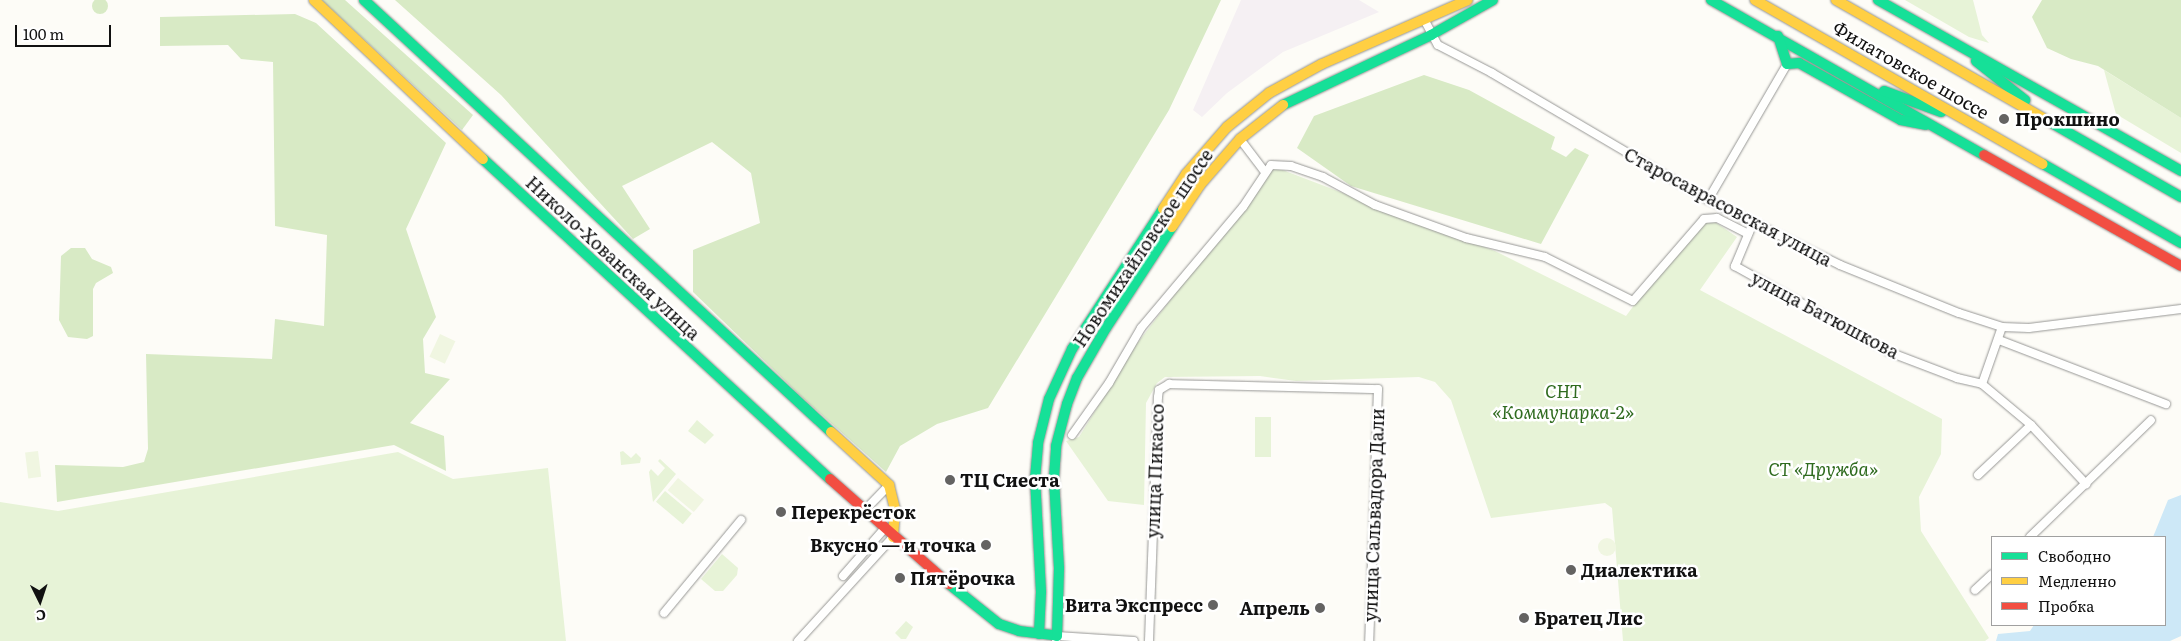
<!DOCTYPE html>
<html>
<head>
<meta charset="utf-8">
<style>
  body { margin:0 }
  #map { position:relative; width:2181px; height:641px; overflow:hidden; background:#fdfcf7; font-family:Literata,serif }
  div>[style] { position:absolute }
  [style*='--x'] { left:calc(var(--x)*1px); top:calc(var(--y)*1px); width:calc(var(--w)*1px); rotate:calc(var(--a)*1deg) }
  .industrial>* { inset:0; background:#f5f0f3 }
  .green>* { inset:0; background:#e7f3d7; transform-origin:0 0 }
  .forest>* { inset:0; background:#d8eac5 }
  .round { border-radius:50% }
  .pitch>* { inset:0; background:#f0f6e1; transform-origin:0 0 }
  .water>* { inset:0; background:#cde8f7 }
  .roads { filter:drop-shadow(0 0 1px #979795) drop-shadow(0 0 1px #979795) }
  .street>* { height:8px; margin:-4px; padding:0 4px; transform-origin:4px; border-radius:4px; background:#fffffe }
  .fast>* { height:10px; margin:-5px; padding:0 5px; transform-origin:5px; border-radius:5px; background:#16e098 }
  .slow>* { height:10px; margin:-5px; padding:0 5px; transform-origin:5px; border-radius:5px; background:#ffcf43 }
  .jam>* { height:10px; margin:-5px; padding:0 5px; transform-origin:5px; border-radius:5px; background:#f24e42 }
  .dots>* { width:14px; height:14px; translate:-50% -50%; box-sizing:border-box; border:2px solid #fff; border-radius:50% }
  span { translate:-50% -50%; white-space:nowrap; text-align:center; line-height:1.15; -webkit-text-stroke:5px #fff; paint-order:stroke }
  .street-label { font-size:18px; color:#111 }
  .poi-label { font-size:18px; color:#111; font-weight:700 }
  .left { translate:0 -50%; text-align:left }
  .right { translate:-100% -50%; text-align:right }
  .park-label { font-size:18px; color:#2f6b1f; font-style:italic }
  .legend { position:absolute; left:1991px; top:536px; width:175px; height:90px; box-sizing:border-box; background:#fff; border:1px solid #a0a0a0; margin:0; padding:6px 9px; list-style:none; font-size:15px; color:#111 }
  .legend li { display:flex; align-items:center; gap:10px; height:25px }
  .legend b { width:25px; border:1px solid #a0a0a0 }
  .north { position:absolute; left:15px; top:576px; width:50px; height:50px; -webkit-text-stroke:4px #fff; paint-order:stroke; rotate:176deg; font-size:14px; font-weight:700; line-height:20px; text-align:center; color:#111 }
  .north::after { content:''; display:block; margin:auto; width:18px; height:22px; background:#111; clip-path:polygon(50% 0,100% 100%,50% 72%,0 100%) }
  .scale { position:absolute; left:15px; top:25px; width:96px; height:22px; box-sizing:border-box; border:2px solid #111; border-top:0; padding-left:6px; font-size:15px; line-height:18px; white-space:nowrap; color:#111; -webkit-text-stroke:4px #fff; paint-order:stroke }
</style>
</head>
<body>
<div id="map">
  <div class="industrial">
    <div style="clip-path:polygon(1241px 0,1359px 0,1379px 12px,1283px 52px,1227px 93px,1202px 117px,1193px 110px)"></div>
  </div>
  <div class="green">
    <div style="clip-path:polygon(1905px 0,1973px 0,1982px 35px,1989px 43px,1969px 37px)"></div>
    <div style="clip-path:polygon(2104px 70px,2181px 118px,2181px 153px,2116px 114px)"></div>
    <div style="clip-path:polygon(1272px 166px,1495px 251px,1626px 316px,1696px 222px,1715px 222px,1737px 237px,1700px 290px,1942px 419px,1941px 454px,1919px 497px,1921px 531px,1989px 638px,1985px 641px,1623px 641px,1612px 508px,1605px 503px,1491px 518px,1451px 400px,1435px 382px,1419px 377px,1296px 381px,1260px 376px,1165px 377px,1157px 383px,1146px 403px,1144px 505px,1108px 501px,1066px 441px,1079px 437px,1136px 345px)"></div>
    <div style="left:1255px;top:417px;width:16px;height:40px"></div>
    <div style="clip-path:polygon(697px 420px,714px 435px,705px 444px,688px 431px)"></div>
    <div style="clip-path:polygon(623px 451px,631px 458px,636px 453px,641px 458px,640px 463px,621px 465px,620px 452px)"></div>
    <div style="clip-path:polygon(398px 452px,453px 479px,548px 468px,566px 641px,0 641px,0 502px,58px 511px)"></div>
    <div style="clip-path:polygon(660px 459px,676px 474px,653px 502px,649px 472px,651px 469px,658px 476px,665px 468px,658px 461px)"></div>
    <div style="left:665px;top:491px;width:35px;height:14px;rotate:40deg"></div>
    <div style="clip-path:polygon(722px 554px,738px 568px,737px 575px,723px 591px,715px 591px,701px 579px)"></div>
    <div style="clip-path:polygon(906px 621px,913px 627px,906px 639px,901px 639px,895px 633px)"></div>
  </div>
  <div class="forest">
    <div class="round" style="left:92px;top:-2px;width:16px;height:16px"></div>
    <div style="clip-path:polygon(322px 0,345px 0,473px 115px,462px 130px)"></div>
    <div style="clip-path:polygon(395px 0,1221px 0,1169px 110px,988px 408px,937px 424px,900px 446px,886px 472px,802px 397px,693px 292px,693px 250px,760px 223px,751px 173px,712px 142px,622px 186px,650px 229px,633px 239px,501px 95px)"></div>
    <div style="clip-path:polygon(2042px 0,2181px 0,2181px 118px,2098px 66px,2071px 59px,2047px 48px,2032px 17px)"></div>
    <div style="clip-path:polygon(295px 14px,316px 23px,446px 143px,406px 229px,436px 317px,423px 339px,425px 373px,450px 379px,410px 423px,444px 436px,446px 471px,394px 445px,57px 502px,55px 465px,123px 467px,144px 462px,148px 449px,146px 354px,272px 359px,275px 319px,324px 326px,327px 235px,275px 226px,273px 62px,241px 59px,228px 45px,160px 46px,160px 17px)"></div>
    <div style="clip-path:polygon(1424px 75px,1469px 90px,1555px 137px,1551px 149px,1566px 157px,1575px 148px,1589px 155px,1541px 244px,1351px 186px,1297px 148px,1314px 116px)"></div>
    <div style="clip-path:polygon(71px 248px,85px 248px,92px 259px,111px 267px,113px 273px,96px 283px,93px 289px,93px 336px,87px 339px,68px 337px,59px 320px,61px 256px)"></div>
  </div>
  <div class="pitch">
    <div style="left:440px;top:334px;width:17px;height:25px;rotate:25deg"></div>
    <div style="left:38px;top:451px;width:26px;height:13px;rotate:83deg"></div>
    <div style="left:678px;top:478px;width:34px;height:16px;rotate:40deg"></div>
    <div class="round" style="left:1598px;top:538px;width:18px;height:18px"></div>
  </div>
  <div class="water">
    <div style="clip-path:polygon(2181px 495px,2181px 636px,2170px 641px,1996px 641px,1998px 634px,2030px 631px,2034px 625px,2165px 625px,2165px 537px,2153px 537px,2168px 500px)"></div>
  </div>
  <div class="roads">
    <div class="street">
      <div style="--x:1425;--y:21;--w:27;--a:62"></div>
      <div style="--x:1438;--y:45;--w:61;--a:27.4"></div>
      <div style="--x:1492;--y:73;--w:251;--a:30.5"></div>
      <div style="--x:1708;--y:200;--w:147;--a:26.2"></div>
      <div style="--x:1840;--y:265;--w:128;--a:22"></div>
      <div style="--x:1959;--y:313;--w:45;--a:18"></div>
      <div style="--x:2002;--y:327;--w:27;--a:2"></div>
      <div style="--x:2029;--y:328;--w:153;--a:-7.1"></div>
      <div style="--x:1240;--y:139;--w:41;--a:52.9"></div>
      <div style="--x:1708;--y:200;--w:157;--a:-59.8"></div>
      <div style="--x:1753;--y:223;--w:47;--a:112.7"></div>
      <div style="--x:1735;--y:266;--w:176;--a:29.2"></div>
      <div style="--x:1889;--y:352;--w:73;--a:20.9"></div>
      <div style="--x:1957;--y:378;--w:26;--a:13"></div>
      <div style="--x:1982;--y:384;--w:64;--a:39.9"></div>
      <div style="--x:2031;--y:425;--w:81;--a:47"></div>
      <div style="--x:1999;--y:340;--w:179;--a:21"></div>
      <div style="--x:1982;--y:384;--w:60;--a:-70.7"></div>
      <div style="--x:1072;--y:435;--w:64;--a:-54.6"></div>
      <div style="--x:1109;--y:383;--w:64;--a:-59.8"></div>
      <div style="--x:1141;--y:328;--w:158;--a:-49.9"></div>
      <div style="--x:1243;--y:207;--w:50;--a:-56.3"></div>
      <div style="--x:1271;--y:165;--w:20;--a:3"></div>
      <div style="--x:1291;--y:166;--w:34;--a:19"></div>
      <div style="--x:1323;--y:177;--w:59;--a:28.3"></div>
      <div style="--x:1375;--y:205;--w:97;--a:19.9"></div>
      <div style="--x:1466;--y:238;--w:81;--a:13.5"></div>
      <div style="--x:1545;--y:257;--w:98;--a:26.6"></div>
      <div style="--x:1633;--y:301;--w:108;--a:-49.1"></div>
      <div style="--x:1704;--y:219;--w:13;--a:-4"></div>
      <div style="--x:1717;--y:218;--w:35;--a:27"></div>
      <div style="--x:1978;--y:475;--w:73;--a:-43.3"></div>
      <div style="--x:864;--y:511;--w:36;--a:-46"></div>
      <div style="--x:2030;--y:537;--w:168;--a:-44"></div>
      <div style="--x:843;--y:576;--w:62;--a:-48.9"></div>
      <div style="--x:1975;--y:590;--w:23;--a:-43"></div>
      <div style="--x:664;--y:613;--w:121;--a:-50.4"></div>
      <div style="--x:798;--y:641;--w:141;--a:-47.6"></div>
      <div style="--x:1056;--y:641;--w:5;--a:-79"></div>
      <div style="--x:1057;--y:636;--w:77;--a:3.7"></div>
      <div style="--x:1149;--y:641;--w:244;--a:-87.9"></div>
      <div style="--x:1158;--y:397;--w:7;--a:-82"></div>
      <div style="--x:1159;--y:390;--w:12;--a:-31"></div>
      <div style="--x:1169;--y:384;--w:209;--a:1.4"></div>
      <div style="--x:1378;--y:389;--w:252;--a:92"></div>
    </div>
    <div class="fast">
      <div style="--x:364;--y:0;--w:636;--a:42.77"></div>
      <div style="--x:1711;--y:0;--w:314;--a:29.6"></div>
      <div style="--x:1878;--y:0;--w:348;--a:29.4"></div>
      <div style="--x:1778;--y:36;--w:29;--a:72"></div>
      <div style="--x:1787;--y:64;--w:12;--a:-5"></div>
      <div style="--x:1799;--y:63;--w:117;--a:29.2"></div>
      <div style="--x:1901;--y:120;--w:25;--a:11"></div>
      <div style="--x:1976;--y:61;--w:63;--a:38.5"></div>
      <div style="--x:1884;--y:91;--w:61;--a:20.2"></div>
      <div style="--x:1283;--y:105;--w:164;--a:-25.3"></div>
      <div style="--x:1431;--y:35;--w:71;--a:-29.4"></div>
      <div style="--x:2048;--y:121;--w:153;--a:29.7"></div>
      <div style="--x:483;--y:159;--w:472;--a:42.7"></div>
      <div style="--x:2043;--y:164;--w:159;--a:29.8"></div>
      <div style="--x:949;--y:584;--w:64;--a:38.7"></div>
      <div style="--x:999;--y:624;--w:21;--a:19"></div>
      <div style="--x:1019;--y:631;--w:38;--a:7"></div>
      <div style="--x:1057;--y:636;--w:68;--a:-88.3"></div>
      <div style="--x:1059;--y:568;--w:90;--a:-93.2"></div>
      <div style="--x:1054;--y:478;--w:32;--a:-86"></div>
      <div style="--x:1056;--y:446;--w:43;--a:-75.3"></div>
      <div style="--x:1067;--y:404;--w:28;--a:-69"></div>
      <div style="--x:1077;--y:378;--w:58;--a:-59.9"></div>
      <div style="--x:1106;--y:328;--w:121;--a:-56.8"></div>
      <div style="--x:1039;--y:634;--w:42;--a:-87.3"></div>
      <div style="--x:1041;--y:592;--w:113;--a:-93"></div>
      <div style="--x:1035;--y:479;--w:36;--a:-85"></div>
      <div style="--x:1038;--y:443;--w:45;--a:-76"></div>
      <div style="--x:1049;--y:399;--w:55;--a:-65.3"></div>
      <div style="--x:1072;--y:349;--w:167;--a:-57"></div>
    </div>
    <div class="slow">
      <div style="--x:314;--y:0;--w:232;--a:43.3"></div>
      <div style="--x:1755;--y:0;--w:331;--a:29.7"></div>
      <div style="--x:1836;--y:0;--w:244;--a:29.7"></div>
      <div style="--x:1163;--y:209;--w:42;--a:-56.7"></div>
      <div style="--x:1186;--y:174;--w:62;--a:-48.9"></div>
      <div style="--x:1227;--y:127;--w:54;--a:-39"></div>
      <div style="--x:1269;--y:93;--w:60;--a:-28.7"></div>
      <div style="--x:1322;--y:64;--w:159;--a:-23.7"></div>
      <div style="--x:1172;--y:227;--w:50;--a:-56.3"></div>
      <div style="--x:1200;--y:185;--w:61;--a:-49"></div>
      <div style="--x:1240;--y:139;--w:55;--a:-38.3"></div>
      <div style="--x:831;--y:432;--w:79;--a:42.4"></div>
      <div style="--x:889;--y:485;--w:25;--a:76"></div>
      <div style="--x:895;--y:509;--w:28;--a:94"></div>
    </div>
    <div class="jam">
      <div style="--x:1984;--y:155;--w:226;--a:29.4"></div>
      <div style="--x:830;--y:479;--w:159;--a:41.4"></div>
    </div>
  </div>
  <div class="dots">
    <div style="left:2004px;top:119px;background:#646362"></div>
    <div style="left:950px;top:480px;background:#646362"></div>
    <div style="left:781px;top:512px;background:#646362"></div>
    <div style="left:986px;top:545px;background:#646362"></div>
    <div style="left:1571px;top:570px;background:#646362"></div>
    <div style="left:900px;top:578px;background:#646362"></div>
    <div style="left:1213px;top:605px;background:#646362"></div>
    <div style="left:1320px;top:608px;background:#646362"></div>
    <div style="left:1524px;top:618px;background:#646362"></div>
  </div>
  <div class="street-label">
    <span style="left:1911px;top:70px;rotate:30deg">Филатовское шоссе</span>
    <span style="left:1728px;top:207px;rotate:28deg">Старосаврасовская улица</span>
    <span style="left:1143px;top:248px;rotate:-56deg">Новомихайловское шоссе</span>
    <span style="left:613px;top:258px;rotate:43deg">Николо-Хованская улица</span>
    <span style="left:1825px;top:315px;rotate:28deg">улица Батюшкова</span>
    <span style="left:1155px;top:471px;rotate:-88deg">улица Пикассо</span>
    <span style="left:1374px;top:515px;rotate:-88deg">улица Сальвадора Дали</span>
  </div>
  <div class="poi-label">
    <span class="left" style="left:2015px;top:119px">Прокшино</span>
    <span class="left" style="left:960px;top:480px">ТЦ Сиеста</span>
    <span class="left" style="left:791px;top:512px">Перекрёсток</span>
    <span class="right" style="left:976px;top:545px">Вкусно — и точка</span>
    <span class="left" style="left:1581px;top:570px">Диалектика</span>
    <span class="left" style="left:910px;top:578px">Пятёрочка</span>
    <span class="right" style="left:1203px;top:605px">Вита Экспресс</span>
    <span class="right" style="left:1310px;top:608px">Апрель</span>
    <span class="left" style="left:1534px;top:618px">Братец Лис</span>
  </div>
  <div class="park-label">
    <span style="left:1563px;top:402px">СНТ<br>«Коммунарка-2»</span>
    <span style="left:1823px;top:469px">СТ «Дружба»</span>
  </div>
  <ul class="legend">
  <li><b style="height:6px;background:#16e098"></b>Свободно</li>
  <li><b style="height:6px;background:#ffcf43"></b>Медленно</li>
  <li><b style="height:6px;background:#f24e42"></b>Пробка</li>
  </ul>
  <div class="north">С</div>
  <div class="scale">100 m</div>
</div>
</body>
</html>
